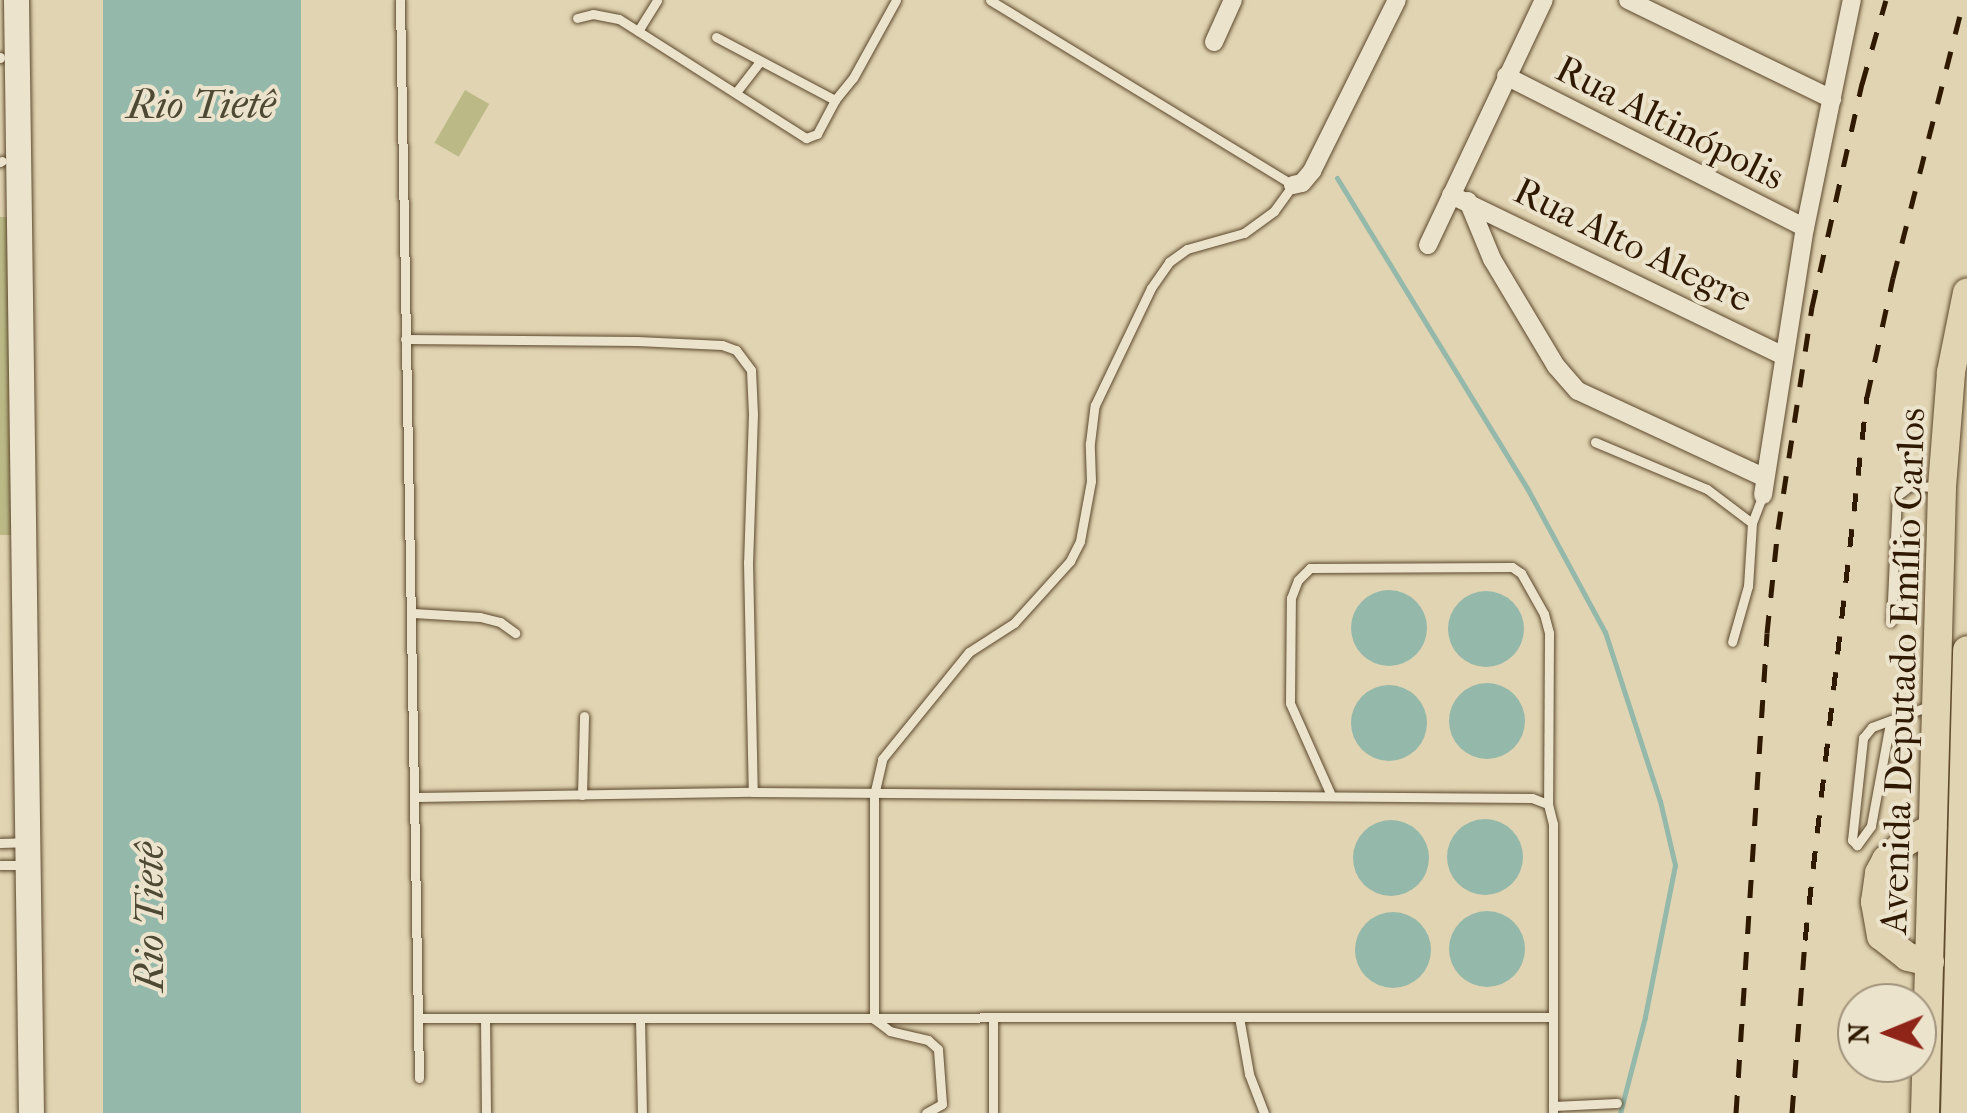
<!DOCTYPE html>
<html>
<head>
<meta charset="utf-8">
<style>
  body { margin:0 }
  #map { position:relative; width:1967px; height:1113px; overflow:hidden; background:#e1d4b2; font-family:"IM FELL French Canon",serif }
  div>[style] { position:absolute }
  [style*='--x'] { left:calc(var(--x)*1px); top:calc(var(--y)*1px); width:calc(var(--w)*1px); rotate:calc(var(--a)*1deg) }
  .green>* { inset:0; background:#bbba87; transform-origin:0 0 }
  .water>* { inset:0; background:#94b8aa; transform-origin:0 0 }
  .round { border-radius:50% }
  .stream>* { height:5px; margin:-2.5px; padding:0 2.5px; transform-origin:2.5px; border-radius:2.5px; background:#94b8aa }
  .roads { filter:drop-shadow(0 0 2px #5c482c) drop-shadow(0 0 2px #5c482c) }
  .service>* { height:9px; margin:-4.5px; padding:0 4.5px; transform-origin:4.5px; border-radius:4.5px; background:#ece3cd }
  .minor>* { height:18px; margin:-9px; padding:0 9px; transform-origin:9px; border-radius:9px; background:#ece3cd }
  .secondary>* { height:25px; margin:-12.5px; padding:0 12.5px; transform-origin:12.5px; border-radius:12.5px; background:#ece3cd }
  .primary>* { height:28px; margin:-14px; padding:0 14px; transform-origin:14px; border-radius:14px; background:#e1d4b2 }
  .rail>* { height:5px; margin-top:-2.5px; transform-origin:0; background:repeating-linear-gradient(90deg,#2f1900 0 18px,transparent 0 36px) }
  span { translate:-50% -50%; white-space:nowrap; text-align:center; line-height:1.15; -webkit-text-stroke:8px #ece3cd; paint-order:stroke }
  .street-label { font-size:38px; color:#2f1900 }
  .water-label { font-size:40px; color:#4d4933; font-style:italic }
  .north { position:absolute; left:1837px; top:983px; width:100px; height:100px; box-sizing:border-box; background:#ece3cd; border:2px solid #a0927b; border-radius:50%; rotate:269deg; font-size:28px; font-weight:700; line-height:40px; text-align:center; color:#2f1900 }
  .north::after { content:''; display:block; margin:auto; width:35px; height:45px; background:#8f2418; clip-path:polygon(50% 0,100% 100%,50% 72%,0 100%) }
</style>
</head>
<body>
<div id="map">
  <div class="green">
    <div style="left:465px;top:90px;width:28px;height:61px;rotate:30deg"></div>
    <div style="clip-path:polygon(0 217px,7px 217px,12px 535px,0 535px)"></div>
  </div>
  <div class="water">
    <div style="left:103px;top:0;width:198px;height:1113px"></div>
    <div class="round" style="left:1351px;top:590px;width:76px;height:76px"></div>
    <div class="round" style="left:1448px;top:591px;width:76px;height:76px"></div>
    <div class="round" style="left:1449px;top:683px;width:76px;height:76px"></div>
    <div class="round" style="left:1351px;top:685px;width:76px;height:76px"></div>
    <div class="round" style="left:1447px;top:819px;width:76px;height:76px"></div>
    <div class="round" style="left:1353px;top:820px;width:76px;height:76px"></div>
    <div class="round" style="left:1449px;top:911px;width:76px;height:76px"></div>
    <div class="round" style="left:1355px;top:912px;width:76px;height:76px"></div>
  </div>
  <div class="stream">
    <div style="--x:1337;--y:178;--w:364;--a:58.5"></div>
    <div style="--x:1527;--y:488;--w:164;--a:61.6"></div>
    <div style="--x:1605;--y:632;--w:178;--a:72"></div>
    <div style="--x:1660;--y:801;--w:66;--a:76.8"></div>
    <div style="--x:1675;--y:865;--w:155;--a:101.2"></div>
    <div style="--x:1645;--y:1017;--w:99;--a:104.6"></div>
  </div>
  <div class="roads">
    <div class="service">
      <div style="--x:400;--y:0;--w:1078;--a:88.99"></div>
      <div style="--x:577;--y:18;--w:16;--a:-14"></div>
      <div style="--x:593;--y:14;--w:26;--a:11"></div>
      <div style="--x:619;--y:19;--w:222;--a:32.5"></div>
      <div style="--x:806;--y:138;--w:12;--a:-20"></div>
      <div style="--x:817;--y:134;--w:38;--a:-62"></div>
      <div style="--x:638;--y:31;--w:36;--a:-58"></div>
      <div style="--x:716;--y:37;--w:135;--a:27.9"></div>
      <div style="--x:835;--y:100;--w:28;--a:-51"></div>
      <div style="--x:853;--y:78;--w:89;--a:-61.1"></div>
      <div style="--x:0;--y:57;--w:1;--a:90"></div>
      <div style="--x:737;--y:91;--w:37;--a:-52"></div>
      <div style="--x:0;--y:162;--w:2;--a:-27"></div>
      <div style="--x:405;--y:339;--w:232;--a:0.5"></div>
      <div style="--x:637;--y:341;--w:85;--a:2.7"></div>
      <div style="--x:722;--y:345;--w:15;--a:20"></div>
      <div style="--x:736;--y:350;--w:25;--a:53"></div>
      <div style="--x:751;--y:370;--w:44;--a:87.4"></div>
      <div style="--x:753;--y:414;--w:148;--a:91.9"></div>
      <div style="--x:748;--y:562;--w:230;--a:88.8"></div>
      <div style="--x:1595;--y:442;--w:121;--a:22.8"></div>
      <div style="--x:1707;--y:489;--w:56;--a:37.1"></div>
      <div style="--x:1752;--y:523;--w:63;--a:93.6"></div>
      <div style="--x:1748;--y:586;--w:58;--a:105.9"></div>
      <div style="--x:1752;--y:523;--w:30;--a:-69"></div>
      <div style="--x:413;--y:613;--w:67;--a:3.4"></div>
      <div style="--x:480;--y:617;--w:21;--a:14"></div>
      <div style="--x:500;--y:622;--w:19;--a:36"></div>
      <div style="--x:1891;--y:622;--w:126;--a:-87.3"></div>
      <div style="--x:1897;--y:496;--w:16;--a:-38"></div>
      <div style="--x:1910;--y:486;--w:29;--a:2"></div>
      <div style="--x:1890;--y:723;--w:105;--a:100.5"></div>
      <div style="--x:1871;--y:826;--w:24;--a:126"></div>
      <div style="--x:1857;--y:845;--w:7;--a:-135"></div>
      <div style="--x:1852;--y:840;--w:103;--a:-83.8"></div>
      <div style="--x:1863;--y:738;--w:14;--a:-51"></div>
      <div style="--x:1872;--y:727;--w:61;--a:-20.2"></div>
      <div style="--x:1330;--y:793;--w:98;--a:-114"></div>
      <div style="--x:1290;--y:703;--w:105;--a:-89.5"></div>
      <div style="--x:1291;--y:598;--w:19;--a:-69"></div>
      <div style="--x:1298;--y:580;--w:17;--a:-45"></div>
      <div style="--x:1310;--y:568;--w:202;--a:-0.3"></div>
      <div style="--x:1512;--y:567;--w:11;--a:34"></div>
      <div style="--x:1521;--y:573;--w:47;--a:60.7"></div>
      <div style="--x:1544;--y:614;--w:20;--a:75"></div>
      <div style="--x:1549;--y:633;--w:171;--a:90.3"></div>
      <div style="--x:582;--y:795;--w:79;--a:-88.5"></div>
      <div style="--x:417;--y:797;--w:336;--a:-0.9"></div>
      <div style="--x:753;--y:792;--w:779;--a:0.44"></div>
      <div style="--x:1532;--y:798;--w:17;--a:21"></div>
      <div style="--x:1548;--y:804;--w:21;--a:76"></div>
      <div style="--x:1553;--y:824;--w:289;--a:90"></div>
      <div style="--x:0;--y:843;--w:23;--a:-2"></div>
      <div style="--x:0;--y:865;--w:23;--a:0"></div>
      <div style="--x:1239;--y:1017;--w:58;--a:80"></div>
      <div style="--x:1249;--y:1074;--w:42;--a:69"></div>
      <div style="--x:418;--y:1018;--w:1135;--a:-0.05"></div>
      <div style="--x:485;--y:1018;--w:95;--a:89.4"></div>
      <div style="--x:993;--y:1018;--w:95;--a:90"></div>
      <div style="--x:640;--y:1019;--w:94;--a:88.8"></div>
      <div style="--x:1553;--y:1106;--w:64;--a:-2.7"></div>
      <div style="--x:926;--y:1113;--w:18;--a:-29"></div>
      <div style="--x:942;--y:1104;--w:55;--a:-94.2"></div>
      <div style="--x:938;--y:1049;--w:13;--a:-138"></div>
      <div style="--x:928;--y:1040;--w:39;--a:-167"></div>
      <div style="--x:890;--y:1031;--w:20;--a:-143"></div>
      <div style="--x:874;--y:1019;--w:224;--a:-90"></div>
      <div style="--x:874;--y:795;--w:37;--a:-77"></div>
      <div style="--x:882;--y:759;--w:138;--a:-50.9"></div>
      <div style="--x:969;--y:652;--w:54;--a:-32.8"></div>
      <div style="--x:1014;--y:623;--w:84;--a:-47.9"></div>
      <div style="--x:1070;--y:561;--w:22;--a:-63"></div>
      <div style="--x:1080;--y:541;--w:61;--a:-79.6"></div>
      <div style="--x:1091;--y:481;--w:38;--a:-92"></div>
      <div style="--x:1090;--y:443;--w:38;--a:-83"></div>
      <div style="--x:1095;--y:405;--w:130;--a:-64.4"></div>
      <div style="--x:1151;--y:288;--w:32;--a:-55"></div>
      <div style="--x:1169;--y:262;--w:22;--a:-36"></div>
      <div style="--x:1187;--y:249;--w:59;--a:-15.7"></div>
      <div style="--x:1244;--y:233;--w:37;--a:-36"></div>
      <div style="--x:1274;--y:211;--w:32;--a:-54"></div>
      <div style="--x:1293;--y:185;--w:355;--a:-148.6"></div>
    </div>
    <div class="minor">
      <div style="--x:1628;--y:0;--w:227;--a:25.9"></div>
      <div style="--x:1214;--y:42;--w:46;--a:-65.7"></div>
      <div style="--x:1506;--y:76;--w:335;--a:26.9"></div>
      <div style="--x:1293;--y:185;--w:9;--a:-13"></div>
      <div style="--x:1302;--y:183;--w:16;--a:-50"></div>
      <div style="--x:1312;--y:171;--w:191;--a:-63.6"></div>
      <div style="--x:1451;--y:195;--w:370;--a:25.8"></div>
      <div style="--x:1468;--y:201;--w:63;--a:67.5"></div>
      <div style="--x:1492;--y:259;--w:125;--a:59.1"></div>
      <div style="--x:1556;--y:366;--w:33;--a:49"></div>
      <div style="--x:1578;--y:391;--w:206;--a:24.9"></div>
      <div style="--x:1428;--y:245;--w:271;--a:-64.7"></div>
      <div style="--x:1763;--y:495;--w:270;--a:-81.1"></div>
      <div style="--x:1805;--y:228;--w:233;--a:-78.4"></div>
    </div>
    <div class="secondary">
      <div style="--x:16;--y:0;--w:1113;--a:89.23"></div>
    </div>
    <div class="primary">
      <div style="--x:1930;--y:962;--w:23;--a:-167"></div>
      <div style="--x:1908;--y:957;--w:34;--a:-142"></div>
      <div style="--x:1881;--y:936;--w:35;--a:-100"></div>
      <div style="--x:1875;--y:902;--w:29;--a:-82"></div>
      <div style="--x:1879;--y:873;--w:15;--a:-62"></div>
      <div style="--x:1886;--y:860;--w:27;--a:-42"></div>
      <div style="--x:1906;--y:842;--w:30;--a:-28"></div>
      <div style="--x:1925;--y:1113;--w:626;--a:-88.44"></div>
      <div style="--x:1942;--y:487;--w:115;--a:-85.5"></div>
      <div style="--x:1951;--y:372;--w:81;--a:-78.6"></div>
      <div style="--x:1955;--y:1113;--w:463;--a:-88.5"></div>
    </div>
  </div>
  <div class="rail">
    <div style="--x:1736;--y:1113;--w:481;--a:-86.3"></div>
    <div style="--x:1767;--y:633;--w:105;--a:-84"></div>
    <div style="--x:1778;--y:529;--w:225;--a:-81.3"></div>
    <div style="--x:1812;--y:307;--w:229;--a:-77.4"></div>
    <div style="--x:1862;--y:84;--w:87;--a:-74.1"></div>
    <div style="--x:1792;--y:1113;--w:173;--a:-85.7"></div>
    <div style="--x:1805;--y:940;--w:547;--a:-83.49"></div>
    <div style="--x:1867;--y:397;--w:122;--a:-77.7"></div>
    <div style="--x:1893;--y:278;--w:287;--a:-75.7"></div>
  </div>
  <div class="street-label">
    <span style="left:1670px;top:123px;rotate:27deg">Rua Altinópolis</span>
    <span style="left:1633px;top:245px;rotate:26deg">Rua Alto Alegre</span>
    <span style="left:1903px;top:671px;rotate:-88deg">Avenida Deputado Emílio Carlos</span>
  </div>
  <div class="water-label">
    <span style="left:201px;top:105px">Rio Tietê</span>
    <span style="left:150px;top:917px;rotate:-90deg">Rio Tietê</span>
  </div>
  <div class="north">N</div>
</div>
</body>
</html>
